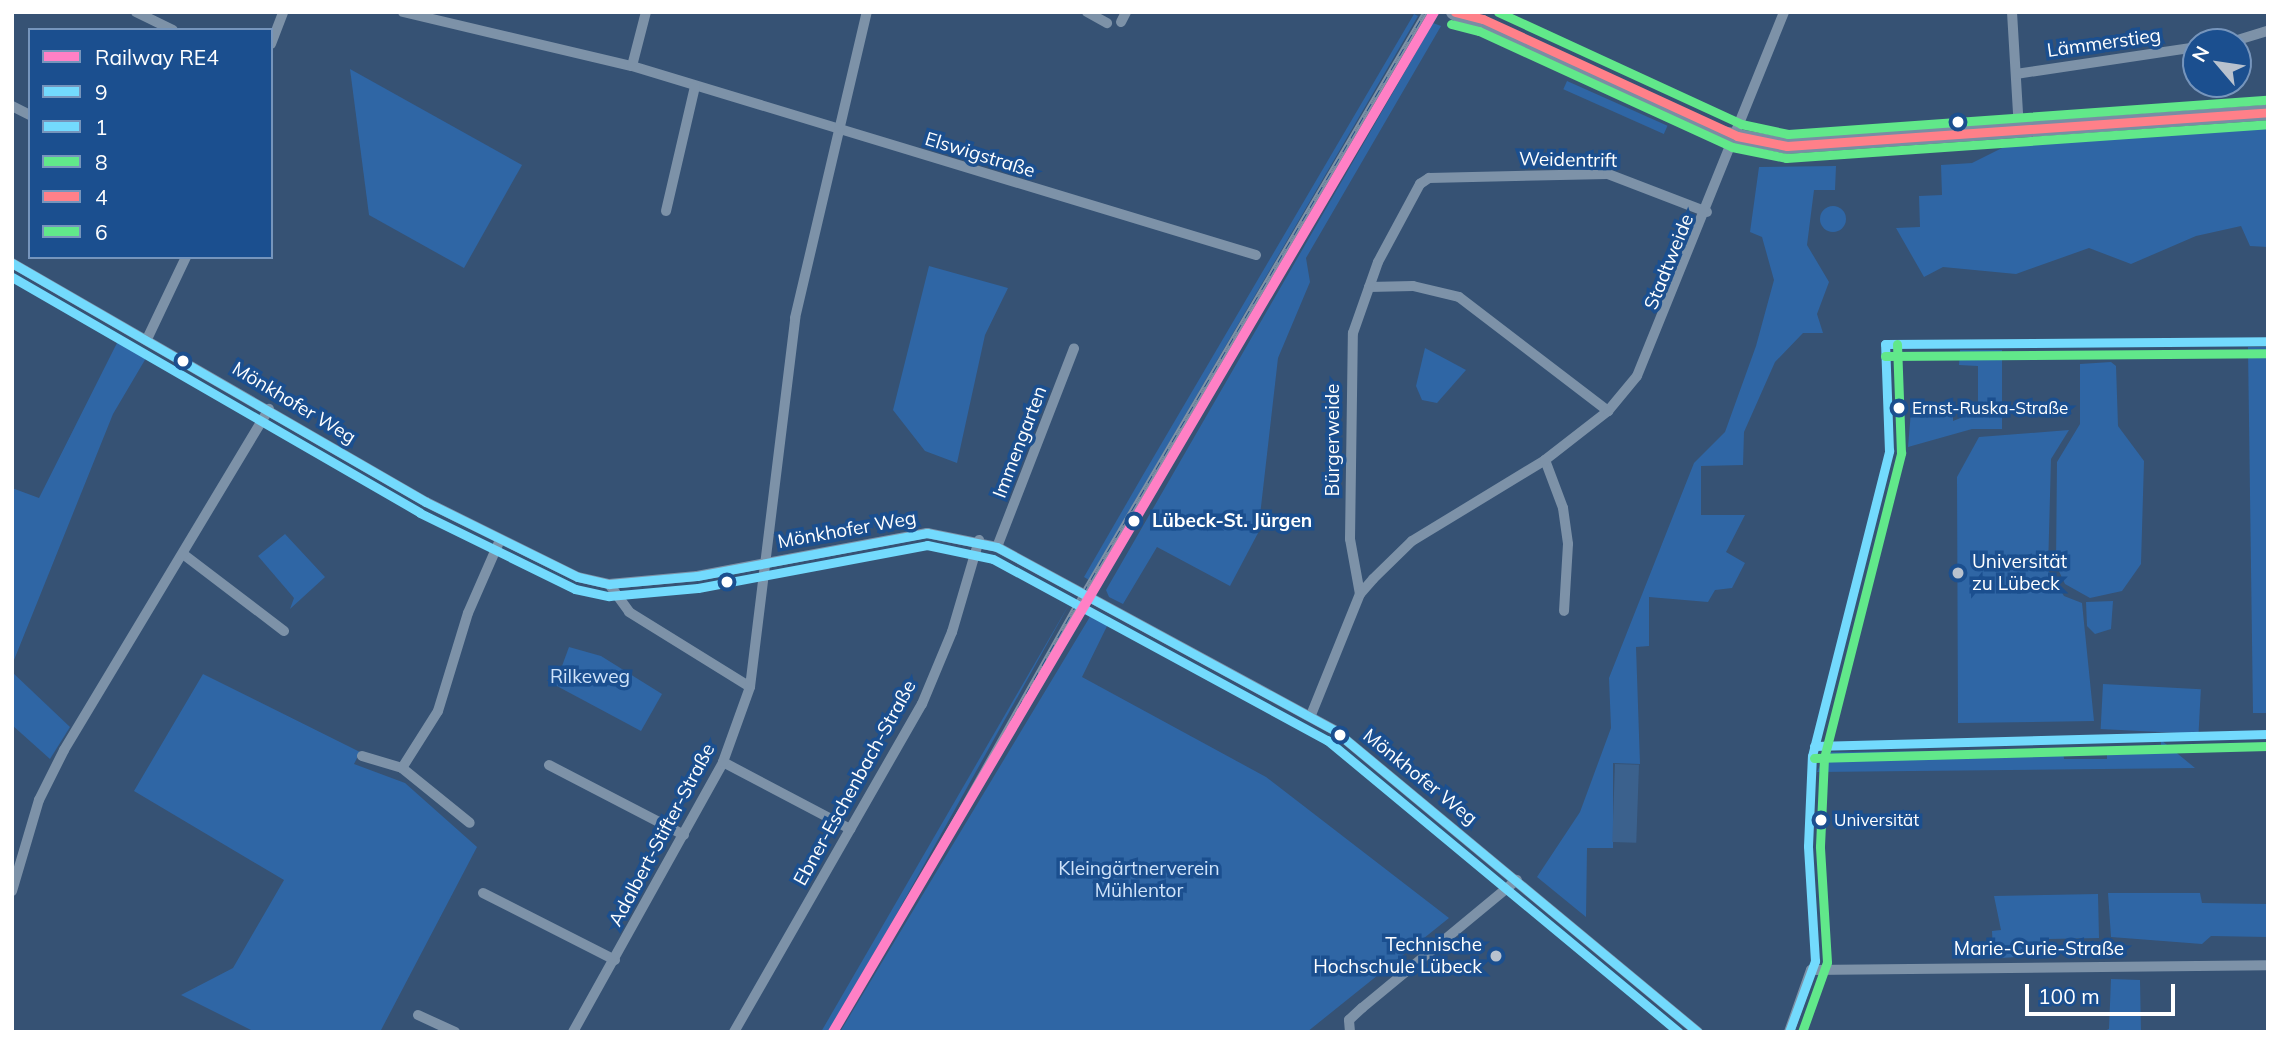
<!DOCTYPE html>
<html>
<head>
<meta charset="utf-8">
<style>
  body { margin:0 }
  #map { position:relative; width:2280px; height:1044px; overflow:hidden; background:#365274; font-family:Mulish,sans-serif }
  div>[style] { position:absolute }
  [style*='--x'] { left:calc(var(--x)*1px); top:calc(var(--y)*1px); width:calc(var(--w)*1px); rotate:calc(var(--a)*1deg) }
  .green>* { inset:0; background:#2f66a5; transform-origin:0 0 }
  .round { border-radius:50% }
  .water>* { inset:0; background:#3b618d; transform-origin:0 0 }
  .street>* { height:10px; margin:-5px; padding:0 5px; transform-origin:5px; border-radius:5px; background:#7d92a8 }
  .secondary>* { height:16px; margin:-8px; padding:0 8px; transform-origin:8px; border-radius:8px; background:#798da4 }
  .rail>* { height:5px; margin-top:-2.5px; transform-origin:0; background:repeating-linear-gradient(90deg,#1b4f8f 0 8px,#7e92a7 0 16px); box-sizing:border-box; border-block:2px solid #7e92a7 }
  .bus-1>* { height:9px; margin:-4.5px; padding:0 4.5px; transform-origin:4.5px; border-radius:4.5px; background:#73dafd }
  .bus-2>* { height:9px; margin:-4.5px; padding:0 4.5px; transform-origin:4.5px; border-radius:4.5px; background:#73dafd }
  .bus-3>* { height:9px; margin:-4.5px; padding:0 4.5px; transform-origin:4.5px; border-radius:4.5px; background:#61e88a }
  .bus-4>* { height:9px; margin:-4.5px; padding:0 4.5px; transform-origin:4.5px; border-radius:4.5px; background:#ff8089 }
  .bus-5>* { height:9px; margin:-4.5px; padding:0 4.5px; transform-origin:4.5px; border-radius:4.5px; background:#61e88a }
  .rail-1>* { height:10px; margin:-5px; padding:0 5px; transform-origin:5px; border-radius:5px; background:#ff80c5 }
  .dots>* { width:19px; height:19px; translate:-50% -50%; box-sizing:border-box; border:4px solid #1b4f8f; border-radius:50% }
  span { translate:-50% -50%; white-space:nowrap; text-align:center; line-height:1.15; -webkit-text-stroke:7px #1b4f8f; paint-order:stroke }
  .bus-label { font-size:17px; color:#fff }
  .left { translate:0 -50%; text-align:left }
  .street-label { font-size:19px; color:#fff }
  .stop-label { font-size:19px; color:#fff; font-weight:700 }
  .poi-label { font-size:19px; color:#fff }
  .right { translate:-100% -50%; text-align:right }
  .park-label { font-size:19px; color:#cfe3fa }
  .frame { position:absolute; inset:0; border:14px solid #fff; pointer-events:none }
  .legend { position:absolute; left:28px; top:28px; width:245px; height:231px; box-sizing:border-box; background:#1b4f8f; border:2px solid #7695bc; margin:0; padding:9px 12px; list-style:none; font-size:21px; color:#fff }
  .legend li { display:flex; align-items:center; gap:14px; height:35px }
  .legend b { width:35px; border:2px solid #7695bc }
  .north { position:absolute; left:2182px; top:28px; width:70px; height:70px; box-sizing:border-box; background:#1b4f8f; border:2px solid #7695bc; border-radius:50%; rotate:299deg; font-size:19px; font-weight:700; line-height:28px; text-align:center; color:#fff }
  .north::after { content:''; display:block; margin:auto; width:24px; height:32px; background:#b9c2ce; clip-path:polygon(50% 0,100% 100%,50% 72%,0 100%) }
  .scale { position:absolute; left:2025px; top:984px; width:150px; height:32px; box-sizing:border-box; border:4px solid #fff; border-top:0; padding-left:9px; font-size:21px; line-height:24px; white-space:nowrap; color:#fff; -webkit-text-stroke:5px #1b4f8f; paint-order:stroke }
</style>
</head>
<body>
<div id="map">
  <div class="green">
    <div style="clip-path:polygon(1414px 14px,1418px 16px,1089px 580px,1084px 577px,1143px 475px)"></div>
    <div style="clip-path:polygon(1433px 23px,1441px 26px,1306px 258px,1310px 282px,1278px 358px,1258px 533px,1230px 586px,1157px 547px,1123px 604px,1109px 597px,1106px 590px)"></div>
    <div style="clip-path:polygon(350px 69px,522px 165px,464px 268px,369px 215px)"></div>
    <div style="left:1567px;top:81px;width:110px;height:9px;rotate:24deg"></div>
    <div style="clip-path:polygon(2268px 127px,2268px 247px,2250px 246px,2241px 226px,2196px 236px,2131px 264px,2089px 248px,2016px 274px,1943px 267px,1924px 277px,1896px 228px,1920px 227px,1919px 196px,1942px 195px,1941px 165px,1972px 163px,2004px 147px)"></div>
    <div style="clip-path:polygon(1836px 166px,1835px 190px,1814px 190px,1807px 245px,1829px 282px,1817px 314px,1823px 333px,1803px 333px,1775px 362px,1744px 432px,1743px 465px,1701px 466px,1701px 515px,1745px 515px,1726px 552px,1745px 563px,1732px 588px,1715px 590px,1708px 602px,1649px 597px,1649px 646px,1636px 647px,1640px 764px,1613px 763px,1613px 848px,1587px 848px,1586px 917px,1537px 877px,1580px 812px,1611px 728px,1609px 678px,1694px 463px,1725px 432px,1756px 346px,1774px 280px,1762px 237px,1750px 232px,1759px 167px)"></div>
    <div class="round" style="left:1820px;top:206px;width:26px;height:26px"></div>
    <div style="clip-path:polygon(929px 266px,1008px 288px,985px 335px,957px 463px,925px 451px,893px 410px)"></div>
    <div style="clip-path:polygon(120px 337px,149px 353px,113px 414px,12px 665px,12px 488px,39px 498px)"></div>
    <div style="clip-path:polygon(2248px 347px,2268px 347px,2268px 713px,2253px 713px)"></div>
    <div style="clip-path:polygon(1425px 348px,1466px 370px,1437px 403px,1422px 400px,1416px 386px)"></div>
    <div style="clip-path:polygon(1960px 350px,2002px 350px,2002px 429px,1972px 429px,1908px 447px,1911px 411px,1933px 417px,1953px 411px,1953px 421px,1978px 411px,1978px 366px,1959px 365px)"></div>
    <div style="clip-path:polygon(2111px 362px,2116px 366px,2118px 426px,2144px 461px,2141px 564px,2122px 591px,2090px 598px,2065px 584px,2056px 565px,2057px 462px,2080px 424px,2080px 364px)"></div>
    <div style="clip-path:polygon(2069px 430px,2051px 459px,2048px 570px,2064px 596px,2082px 603px,2094px 721px,1958px 723px,1957px 477px,1979px 437px)"></div>
    <div style="clip-path:polygon(285px 534px,325px 577px,290px 609px,294px 598px,258px 556px)"></div>
    <div style="clip-path:polygon(1071px 601px,891px 924px,828px 1032px,821px 1032px)"></div>
    <div style="clip-path:polygon(2113px 601px,2111px 629px,2095px 634px,2087px 626px,2086px 602px)"></div>
    <div style="clip-path:polygon(1099px 613px,1111px 618px,1082px 677px,1266px 777px,1449px 918px,1307px 1032px,840px 1032px,1091px 615px)"></div>
    <div style="clip-path:polygon(569px 647px,601px 656px,662px 694px,641px 731px,555px 685px)"></div>
    <div style="clip-path:polygon(12px 672px,70px 727px,50px 759px,12px 725px)"></div>
    <div style="clip-path:polygon(203px 674px,360px 752px,354px 764px,405px 783px,477px 847px,380px 1032px,255px 1032px,181px 995px,233px 968px,284px 880px,134px 791px)"></div>
    <div style="left:2103px;top:684px;width:98px;height:45px;rotate:3deg"></div>
    <div style="clip-path:polygon(2161px 740px,2195px 768px,1817px 772px,1826px 752px,2063px 750px,2064px 759px,2107px 759px,2107px 750px,2161px 750px)"></div>
    <div style="clip-path:polygon(2108px 893px,2200px 893px,2202px 903px,2268px 904px,2268px 937px,2211px 936px,2202px 944px,2111px 937px)"></div>
    <div style="clip-path:polygon(2098px 894px,2099px 938px,2048px 939px,2032px 956px,2001px 958px,1993px 952px,1992px 931px,2001px 930px,1994px 896px)"></div>
    <div style="clip-path:polygon(2111px 979px,2140px 980px,2141px 1032px,2102px 1032px,2109px 1029px)"></div>
  </div>
  <div class="water">
    <div style="left:1615px;top:764px;width:24px;height:78px;rotate:2deg"></div>
  </div>
  <div class="street">
    <div style="--x:136;--y:12;--w:41;--a:25.9"></div>
    <div style="--x:403;--y:12;--w:235;--a:13.3"></div>
    <div style="--x:632;--y:66;--w:652;--a:16.85"></div>
    <div style="--x:1087;--y:12;--w:23;--a:29"></div>
    <div style="--x:2012;--y:12;--w:118;--a:86.6"></div>
    <div style="--x:1121;--y:22;--w:11;--a:-63"></div>
    <div style="--x:2231;--y:42;--w:39;--a:-17"></div>
    <div style="--x:271;--y:44;--w:34;--a:-69"></div>
    <div style="--x:632;--y:66;--w:56;--a:-75.5"></div>
    <div style="--x:2016;--y:74;--w:182;--a:-8.5"></div>
    <div style="--x:12;--y:106;--w:20;--a:27"></div>
    <div style="--x:666;--y:211;--w:128;--a:-76.9"></div>
    <div style="--x:12;--y:263;--w:478;--a:30"></div>
    <div style="--x:426;--y:502;--w:169;--a:26.3"></div>
    <div style="--x:578;--y:577;--w:32;--a:13"></div>
    <div style="--x:609;--y:584;--w:88;--a:-5.2"></div>
    <div style="--x:697;--y:576;--w:234;--a:-10.6"></div>
    <div style="--x:927;--y:533;--w:71;--a:11.3"></div>
    <div style="--x:997;--y:547;--w:383;--a:28.5"></div>
    <div style="--x:1334;--y:730;--w:473;--a:39.7"></div>
    <div style="--x:1369;--y:287;--w:44;--a:-1.3"></div>
    <div style="--x:1413;--y:286;--w:47;--a:13.4"></div>
    <div style="--x:1459;--y:297;--w:188;--a:37.4"></div>
    <div style="--x:148;--y:337;--w:89;--a:-64.6"></div>
    <div style="--x:1545;--y:460;--w:51;--a:69.4"></div>
    <div style="--x:1563;--y:508;--w:36;--a:82"></div>
    <div style="--x:1568;--y:544;--w:67;--a:93.4"></div>
    <div style="--x:997;--y:547;--w:213;--a:-68.8"></div>
    <div style="--x:183;--y:554;--w:127;--a:37.3"></div>
    <div style="--x:609;--y:584;--w:34;--a:54"></div>
    <div style="--x:629;--y:612;--w:142;--a:31.8"></div>
    <div style="--x:1360;--y:594;--w:56;--a:-100.3"></div>
    <div style="--x:1350;--y:539;--w:206;--a:-89.2"></div>
    <div style="--x:1353;--y:333;--w:75;--a:-70.6"></div>
    <div style="--x:1378;--y:262;--w:89;--a:-61.7"></div>
    <div style="--x:1420;--y:184;--w:11;--a:-34"></div>
    <div style="--x:1429;--y:178;--w:179;--a:-1.3"></div>
    <div style="--x:1608;--y:174;--w:106;--a:21"></div>
    <div style="--x:1311;--y:715;--w:131;--a:-68"></div>
    <div style="--x:1360;--y:594;--w:20;--a:-49"></div>
    <div style="--x:1373;--y:579;--w:54;--a:-44.3"></div>
    <div style="--x:1412;--y:541;--w:156;--a:-31.3"></div>
    <div style="--x:1545;--y:460;--w:80;--a:-37.9"></div>
    <div style="--x:1608;--y:411;--w:45;--a:-50.4"></div>
    <div style="--x:1637;--y:376;--w:393;--a:-68"></div>
    <div style="--x:362;--y:756;--w:42;--a:16.7"></div>
    <div style="--x:402;--y:768;--w:87;--a:39"></div>
    <div style="--x:723;--y:762;--w:144;--a:27.8"></div>
    <div style="--x:549;--y:765;--w:152;--a:27.4"></div>
    <div style="--x:402;--y:768;--w:67;--a:-57.7"></div>
    <div style="--x:438;--y:711;--w:102;--a:-73"></div>
    <div style="--x:468;--y:613;--w:77;--a:-66.4"></div>
    <div style="--x:12;--y:891;--w:95;--a:-73.5"></div>
    <div style="--x:39;--y:800;--w:56;--a:-63.4"></div>
    <div style="--x:64;--y:750;--w:398;--a:-59"></div>
    <div style="--x:483;--y:893;--w:148;--a:26.9"></div>
    <div style="--x:418;--y:1015;--w:41;--a:24.7"></div>
    <div style="--x:573;--y:1032;--w:309;--a:-60.9"></div>
    <div style="--x:723;--y:762;--w:80;--a:-70.2"></div>
    <div style="--x:750;--y:687;--w:372;--a:-83"></div>
    <div style="--x:795;--y:318;--w:314;--a:-76.8"></div>
    <div style="--x:734;--y:1032;--w:378;--a:-60.2"></div>
    <div style="--x:922;--y:704;--w:78;--a:-67.4"></div>
    <div style="--x:952;--y:632;--w:96;--a:-73.6"></div>
    <div style="--x:1350;--y:1032;--w:12;--a:-95"></div>
    <div style="--x:1349;--y:1020;--w:18;--a:-43"></div>
    <div style="--x:1362;--y:1008;--w:201;--a:-39.6"></div>
    <div style="--x:1789;--y:1032;--w:66;--a:-70.5"></div>
    <div style="--x:1811;--y:970;--w:457;--a:-0.6"></div>
  </div>
  <div class="secondary">
    <div style="--x:1454;--y:12;--w:285;--a:24.9"></div>
    <div style="--x:1712;--y:132;--w:76;--a:10.6"></div>
    <div style="--x:1787;--y:146;--w:482;--a:-4"></div>
  </div>
  <div class="rail">
    <div style="--x:885;--y:944;--w:403;--a:-60.6"></div>
    <div style="--x:1083;--y:593;--w:674;--a:-59.52"></div>
  </div>
  <div class="bus-1">
    <div style="--x:12;--y:263;--w:478;--a:30"></div>
    <div style="--x:426;--y:502;--w:169;--a:26.3"></div>
    <div style="--x:578;--y:577;--w:32;--a:13"></div>
    <div style="--x:609;--y:584;--w:88;--a:-5.2"></div>
    <div style="--x:697;--y:576;--w:234;--a:-10.6"></div>
    <div style="--x:927;--y:533;--w:71;--a:11.3"></div>
    <div style="--x:997;--y:547;--w:383;--a:28.5"></div>
    <div style="--x:1334;--y:730;--w:473;--a:39.7"></div>
    <div style="--x:1885;--y:344;--w:383;--a:-0.4"></div>
    <div style="--x:1814;--y:746;--w:454;--a:-1.5"></div>
    <div style="--x:1789;--y:1032;--w:76;--a:-69.9"></div>
    <div style="--x:1815;--y:961;--w:115;--a:-93.5"></div>
    <div style="--x:1808;--y:846;--w:90;--a:-87.5"></div>
    <div style="--x:1812;--y:756;--w:315;--a:-75.8"></div>
    <div style="--x:1889;--y:451;--w:107;--a:-92.1"></div>
  </div>
  <div class="bus-2">
    <div style="--x:12;--y:277;--w:471;--a:30"></div>
    <div style="--x:420;--y:513;--w:173;--a:26.1"></div>
    <div style="--x:575;--y:589;--w:35;--a:12"></div>
    <div style="--x:609;--y:596;--w:89;--a:-5.1"></div>
    <div style="--x:698;--y:588;--w:233;--a:-10.6"></div>
    <div style="--x:927;--y:545;--w:67;--a:12"></div>
    <div style="--x:993;--y:559;--w:380;--a:28.5"></div>
    <div style="--x:1327;--y:740;--w:457;--a:39.7"></div>
  </div>
  <div class="bus-3">
    <div style="--x:1451;--y:24;--w:29;--a:14"></div>
    <div style="--x:1479;--y:31;--w:278;--a:24.6"></div>
    <div style="--x:1732;--y:147;--w:55;--a:11.5"></div>
    <div style="--x:1786;--y:158;--w:483;--a:-4"></div>
    <div style="--x:1885;--y:356;--w:383;--a:-0.4"></div>
    <div style="--x:1814;--y:758;--w:454;--a:-1.5"></div>
    <div style="--x:1802;--y:1032;--w:74;--a:-70.3"></div>
    <div style="--x:1827;--y:962;--w:116;--a:-93.5"></div>
    <div style="--x:1820;--y:846;--w:88;--a:-87.4"></div>
    <div style="--x:1824;--y:758;--w:315;--a:-75.8"></div>
    <div style="--x:1901;--y:453;--w:109;--a:-92.1"></div>
  </div>
  <div class="bus-4">
    <div style="--x:1455;--y:12;--w:29;--a:14"></div>
    <div style="--x:1483;--y:19;--w:280;--a:24.7"></div>
    <div style="--x:1737;--y:136;--w:51;--a:11.3"></div>
    <div style="--x:1787;--y:146;--w:482;--a:-4"></div>
  </div>
  <div class="bus-5">
    <div style="--x:1498;--y:12;--w:268;--a:24.7"></div>
    <div style="--x:1741;--y:124;--w:48;--a:12"></div>
    <div style="--x:1788;--y:134;--w:480;--a:-4.1"></div>
  </div>
  <div class="rail-1">
    <div style="--x:833;--y:1032;--w:1184;--a:-59.49"></div>
  </div>
  <div class="dots">
    <div style="left:1958px;top:122px;background:#fff"></div>
    <div style="left:183px;top:361px;background:#fff"></div>
    <div style="left:1899px;top:408px;background:#fff"></div>
    <div style="left:1134px;top:521px;background:#fff"></div>
    <div style="left:1958px;top:573px;background:#b9c2ce"></div>
    <div style="left:727px;top:582px;background:#fff"></div>
    <div style="left:1340px;top:735px;background:#fff"></div>
    <div style="left:1821px;top:820px;background:#fff"></div>
    <div style="left:1496px;top:956px;background:#b9c2ce"></div>
  </div>
  <div class="bus-label">
    <span class="left" style="left:1912px;top:408px">Ernst-Ruska-Straße</span>
    <span class="left" style="left:1834px;top:820px">Universität</span>
  </div>
  <div class="street-label">
    <span style="left:2104px;top:43px;rotate:-8deg">Lämmerstieg</span>
    <span style="left:980px;top:155px;rotate:17deg">Elswigstraße</span>
    <span style="left:1568px;top:160px;rotate:1deg">Weidentrift</span>
    <span style="left:1669px;top:262px;rotate:-68deg">Stadtweide</span>
    <span style="left:294px;top:403px;rotate:31deg">Mönkhofer Weg</span>
    <span style="left:1333px;top:440px;rotate:-90deg">Bürgerweide</span>
    <span style="left:1020px;top:442px;rotate:-69deg">Immengarten</span>
    <span style="left:847px;top:530px;rotate:-10deg">Mönkhofer Weg</span>
    <span style="left:1420px;top:777px;rotate:39deg">Mönkhofer Weg</span>
    <span style="left:855px;top:783px;rotate:-61deg">Ebner-Eschenbach-Straße</span>
    <span style="left:662px;top:835px;rotate:-62deg">Adalbert-Stifter-Straße</span>
    <span style="left:2039px;top:949px">Marie-Curie-Straße</span>
  </div>
  <div class="stop-label">
    <span class="left" style="left:1152px;top:521px">Lübeck-St. Jürgen</span>
  </div>
  <div class="poi-label">
    <span class="left" style="left:1972px;top:573px">Universität<br>zu Lübeck</span>
    <span class="right" style="left:1482px;top:956px">Technische<br>Hochschule Lübeck</span>
  </div>
  <div class="park-label">
    <span style="left:590px;top:677px">Rilkeweg</span>
    <span style="left:1139px;top:880px">Kleingärtnerverein<br>Mühlentor</span>
  </div>
  <div class="frame"></div>
  <ul class="legend">
  <li><b style="height:9px;background:#ff80c5"></b>Railway RE4</li>
  <li><b style="height:9px;background:#73dafd"></b>9</li>
  <li><b style="height:9px;background:#73dafd"></b>1</li>
  <li><b style="height:9px;background:#61e88a"></b>8</li>
  <li><b style="height:9px;background:#ff8089"></b>4</li>
  <li><b style="height:9px;background:#61e88a"></b>6</li>
  </ul>
  <div class="north">N</div>
  <div class="scale">100 m</div>
</div>
</body>
</html>
